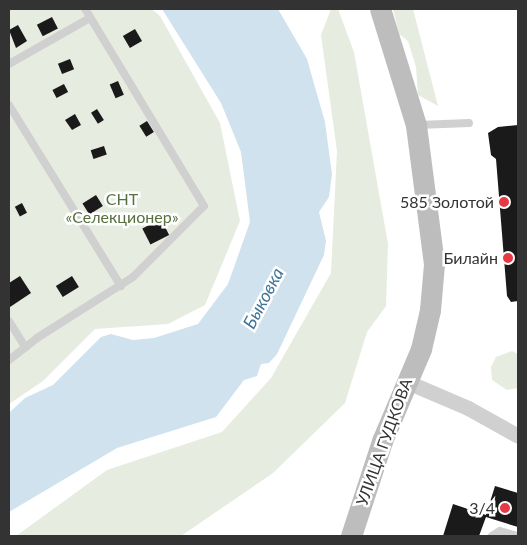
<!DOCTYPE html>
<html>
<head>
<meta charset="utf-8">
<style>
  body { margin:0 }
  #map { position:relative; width:527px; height:545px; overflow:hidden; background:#fff; font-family:Lato,sans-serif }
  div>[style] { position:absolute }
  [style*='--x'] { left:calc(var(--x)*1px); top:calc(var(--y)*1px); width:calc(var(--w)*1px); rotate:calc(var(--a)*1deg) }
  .green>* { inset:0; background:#e6ecdf }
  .water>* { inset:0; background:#cfe2ee }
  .building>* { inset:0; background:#1a1a1a; transform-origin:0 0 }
  .lane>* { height:8px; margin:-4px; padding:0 4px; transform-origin:4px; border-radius:4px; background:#d0d0d0 }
  .street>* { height:15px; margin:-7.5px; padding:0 7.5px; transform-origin:7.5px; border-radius:7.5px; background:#d0d0d0 }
  .secondary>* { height:21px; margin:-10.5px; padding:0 10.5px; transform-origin:10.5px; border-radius:10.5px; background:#bdbdbd }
  .dots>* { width:14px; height:14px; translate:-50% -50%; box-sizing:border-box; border:2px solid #fff; border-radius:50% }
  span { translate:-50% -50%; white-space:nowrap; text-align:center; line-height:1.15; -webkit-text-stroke:5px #fff; paint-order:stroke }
  .park-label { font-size:16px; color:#56703f }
  .poi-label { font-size:16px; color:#333 }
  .right { translate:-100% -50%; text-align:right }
  .street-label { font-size:16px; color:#333 }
  .water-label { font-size:18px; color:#3f7597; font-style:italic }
  .frame { position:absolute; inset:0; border:10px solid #333; pointer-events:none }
</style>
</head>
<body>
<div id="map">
  <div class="green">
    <div style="clip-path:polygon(9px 9px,152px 9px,160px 16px,220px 123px,240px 221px,205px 305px,168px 324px,95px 329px,43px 381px,9px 404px)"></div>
    <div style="clip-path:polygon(331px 9px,338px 9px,354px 52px,388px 244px,386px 306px,367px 332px,345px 403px,273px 473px,181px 536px,16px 536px,107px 470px,222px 432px,271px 378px,331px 273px,337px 151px,321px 35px)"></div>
    <div style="clip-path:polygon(393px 9px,413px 9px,438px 106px,418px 95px,416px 67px,408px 41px,399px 34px)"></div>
    <div style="clip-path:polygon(512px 351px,518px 354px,518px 388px,507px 390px,492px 380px,491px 367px,496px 357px)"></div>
  </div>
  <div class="water">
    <div style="clip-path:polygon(162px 9px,278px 9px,307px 59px,325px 122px,332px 174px,329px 197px,319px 212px,326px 241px,324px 255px,277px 354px,269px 363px,261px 364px,257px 376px,244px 380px,216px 417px,117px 448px,9px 512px,9px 413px,25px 398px,53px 385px,101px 337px,111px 334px,133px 340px,154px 338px,198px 324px,228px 284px,250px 222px,241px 152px,221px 103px)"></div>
  </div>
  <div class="building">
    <div style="left:52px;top:17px;width:13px;height:17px;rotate:63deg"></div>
    <div style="clip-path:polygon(18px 25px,27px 41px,16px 48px,9px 30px)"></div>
    <div style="left:135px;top:29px;width:14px;height:14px;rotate:60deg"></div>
    <div style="left:70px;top:59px;width:11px;height:13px;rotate:68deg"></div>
    <div style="left:118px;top:81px;width:15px;height:9px;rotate:67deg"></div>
    <div style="left:64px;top:84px;width:9px;height:13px;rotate:63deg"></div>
    <div style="left:97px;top:109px;width:13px;height:7px;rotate:58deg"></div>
    <div style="clip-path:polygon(75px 114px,81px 125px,72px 130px,65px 120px)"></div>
    <div style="left:147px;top:121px;width:13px;height:9px;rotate:58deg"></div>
    <div style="clip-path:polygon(518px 125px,518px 301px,511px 302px,507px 296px,496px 159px,491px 155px,488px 133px,498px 127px)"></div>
    <div style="left:104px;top:146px;width:9px;height:14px;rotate:72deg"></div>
    <div style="left:96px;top:195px;width:13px;height:16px;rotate:58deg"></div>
    <div style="left:22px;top:203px;width:11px;height:8px;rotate:63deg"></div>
    <div style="left:161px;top:219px;width:18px;height:21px;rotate:63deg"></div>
    <div style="clip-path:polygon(20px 276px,31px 293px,10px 307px,9px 283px)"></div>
    <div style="left:72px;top:276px;width:13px;height:19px;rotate:58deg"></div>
    <div style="clip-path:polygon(495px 486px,518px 493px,518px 527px,486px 517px,479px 536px,443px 536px,453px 504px,486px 515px)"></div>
  </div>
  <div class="lane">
    <div style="--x:9;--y:64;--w:93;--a:-29.6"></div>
    <div style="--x:9;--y:105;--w:213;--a:58.3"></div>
    <div style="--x:418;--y:125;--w:51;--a:-2.2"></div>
    <div style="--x:9;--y:321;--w:31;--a:58"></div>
    <div style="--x:9;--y:360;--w:36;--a:-38"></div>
    <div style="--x:37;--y:338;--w:114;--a:-32.4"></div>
    <div style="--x:133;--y:277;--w:100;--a:-45"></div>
    <div style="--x:204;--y:206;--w:230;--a:-121.1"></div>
    <div style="--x:492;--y:536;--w:9;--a:-32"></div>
    <div style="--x:500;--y:531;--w:19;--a:16"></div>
  </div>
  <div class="street">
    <div style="--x:405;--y:381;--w:69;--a:23.2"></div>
    <div style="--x:468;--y:408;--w:57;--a:29.2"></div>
  </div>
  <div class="secondary">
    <div style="--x:351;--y:536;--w:100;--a:-71.9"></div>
    <div style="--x:382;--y:441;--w:100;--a:-67"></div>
    <div style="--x:421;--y:349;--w:40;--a:-77"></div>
    <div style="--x:430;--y:310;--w:46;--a:-85"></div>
    <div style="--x:434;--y:264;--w:140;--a:-97.4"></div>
    <div style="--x:416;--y:125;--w:121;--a:-107.2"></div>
  </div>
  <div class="dots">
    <div style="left:504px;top:202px;background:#e63946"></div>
    <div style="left:508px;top:258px;background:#e63946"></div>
    <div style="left:505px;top:508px;background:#e63946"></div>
  </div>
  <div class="park-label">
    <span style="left:122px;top:208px">СНТ<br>«Селекционер»</span>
  </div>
  <div class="poi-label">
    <span class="right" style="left:494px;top:202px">585 Золотой</span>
    <span class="right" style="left:498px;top:258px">Билайн</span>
    <span class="right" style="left:495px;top:508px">3/4</span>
  </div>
  <div class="street-label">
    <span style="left:384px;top:442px;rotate:-70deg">УЛИЦА ГУДКОВА</span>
  </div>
  <div class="water-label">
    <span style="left:263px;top:298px;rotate:-62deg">Быковка</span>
  </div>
  <div class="frame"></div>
</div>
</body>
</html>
